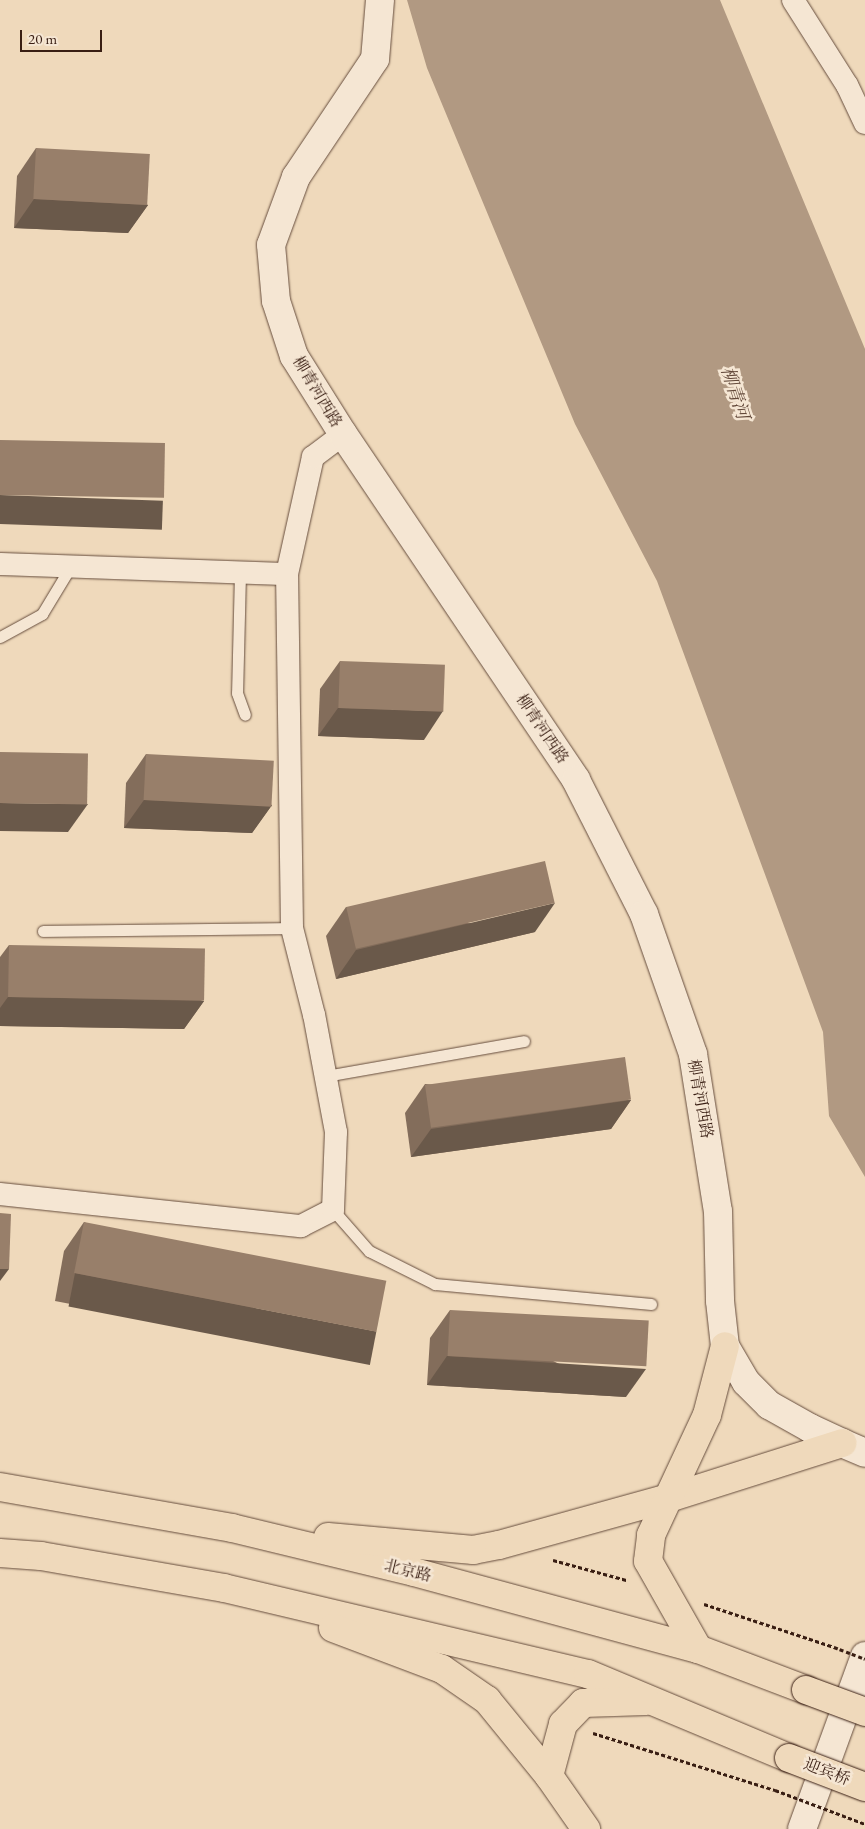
<!DOCTYPE html>
<html>
<head>
<meta charset="utf-8">
<style>
  body { margin:0 }
  #map { position:relative; width:865px; height:1829px; overflow:hidden; background:#efd9bb; font-family:"EB Garamond","Noto Serif SC",serif }
  div>[style] { position:absolute }
  [style*='--x'] { left:calc(var(--x)*1px); top:calc(var(--y)*1px); width:calc(var(--w)*1px); rotate:calc(var(--a)*1deg) }
  .water>* { inset:0; background:#b19982 }
  .path>* { height:3px; margin-top:-1.5px; transform-origin:0; background:repeating-linear-gradient(90deg,#391e13 0 4px,transparent 0 6.5px) }
  .roads { filter:drop-shadow(0 0 1px #664d3d) drop-shadow(0 0 1px #664d3d) }
  .service>* { height:11px; margin:-5.5px; padding:0 5.5px; transform-origin:5.5px; border-radius:5.5px; background:#f5e6d3 }
  .minor>* { height:22px; margin:-11px; padding:0 11px; transform-origin:11px; border-radius:11px; background:#f5e6d3 }
  .tertiary>* { height:28px; margin:-14px; padding:0 14px; transform-origin:14px; border-radius:14px; background:#f5e6d3 }
  .secondary>* { height:28px; margin:-14px; padding:0 14px; transform-origin:14px; border-radius:14px; background:#f5e6d3 }
  .primary>* { height:28px; margin:-14px; padding:0 14px; transform-origin:14px; border-radius:14px; background:#efd9bb }
  .path-bridge>* { height:3px; margin-top:-1.5px; transform-origin:0; background:repeating-linear-gradient(90deg,#391e13 0 4px,transparent 0 6.5px) }
  .bridges { filter:drop-shadow(0 0 1px #391e13) drop-shadow(0 0 1px #391e13) }
  .primary-bridge>* { height:28px; margin:-14px; padding:0 14px; transform-origin:14px; border-radius:14px; background:#efd9bb }
  .wall>* { inset:0; background:#836d5b }
  .shaded-wall>* { inset:0; background:#6a594a; transform-origin:0 0 }
  .building>* { inset:0; background:#987f6a; transform-origin:0 0 }
  span { translate:-50% -50%; white-space:nowrap; text-align:center; line-height:1.15; -webkit-text-stroke:5px #f5e6d3; paint-order:stroke }
  .street-label { font-size:16px; color:#391e13 }
  .water-label { font-size:18px; color:#63493a; font-style:italic }
  .scale { position:absolute; left:20px; top:30px; width:82px; height:22px; box-sizing:border-box; border:2px solid #391e13; border-top:0; padding-left:6px; font-size:15px; line-height:18px; white-space:nowrap; color:#391e13; -webkit-text-stroke:4px #f5e6d3; paint-order:stroke }
</style>
</head>
<body>
<div id="map">
  <div class="water">
    <div style="clip-path:polygon(407px 0,720px 0,865px 349px,865px 1177px,829px 1116px,823px 1032px,657px 581px,575px 424px,427px 68px)"></div>
  </div>
  <div class="path">
    <div style="--x:553;--y:1560;--w:76;--a:15.3"></div>
    <div style="--x:704;--y:1604;--w:137;--a:18.3"></div>
    <div style="--x:593;--y:1733;--w:191;--a:17.4"></div>
  </div>
  <div class="roads">
    <div class="service">
      <div style="--x:240;--y:573;--w:120;--a:91.4"></div>
      <div style="--x:237;--y:693;--w:23;--a:70"></div>
      <div style="--x:0;--y:637;--w:48;--a:-28.7"></div>
      <div style="--x:42;--y:614;--w:56;--a:-58.9"></div>
      <div style="--x:43;--y:931;--w:249;--a:-0.7"></div>
      <div style="--x:326;--y:1076;--w:201;--a:-10"></div>
      <div style="--x:333;--y:1210;--w:55;--a:48.7"></div>
      <div style="--x:369;--y:1251;--w:74;--a:26.6"></div>
      <div style="--x:435;--y:1284;--w:217;--a:5.3"></div>
    </div>
    <div class="minor">
      <div style="--x:793;--y:0;--w:101;--a:57.6"></div>
      <div style="--x:847;--y:85;--w:42;--a:64.7"></div>
      <div style="--x:0;--y:564;--w:287;--a:2"></div>
      <div style="--x:0;--y:1194;--w:303;--a:6.1"></div>
      <div style="--x:301;--y:1226;--w:36;--a:-27"></div>
      <div style="--x:333;--y:1210;--w:78;--a:-87.8"></div>
      <div style="--x:336;--y:1132;--w:119;--a:-100.6"></div>
      <div style="--x:314;--y:1015;--w:90;--a:-104.2"></div>
      <div style="--x:292;--y:928;--w:354;--a:-90.8"></div>
      <div style="--x:287;--y:574;--w:120;--a:-77.5"></div>
      <div style="--x:313;--y:457;--w:38;--a:-37"></div>
    </div>
    <div class="tertiary">
      <div style="--x:380;--y:0;--w:59;--a:94.8"></div>
      <div style="--x:375;--y:59;--w:142;--a:123.8"></div>
      <div style="--x:296;--y:177;--w:72;--a:110.2"></div>
      <div style="--x:271;--y:245;--w:56;--a:84.9"></div>
      <div style="--x:276;--y:301;--w:58;--a:71.9"></div>
      <div style="--x:294;--y:356;--w:92;--a:57.9"></div>
      <div style="--x:343;--y:434;--w:417;--a:56"></div>
      <div style="--x:576;--y:780;--w:150;--a:63.1"></div>
      <div style="--x:644;--y:914;--w:148;--a:70.7"></div>
      <div style="--x:693;--y:1054;--w:159;--a:81"></div>
      <div style="--x:718;--y:1211;--w:90;--a:88.7"></div>
      <div style="--x:720;--y:1301;--w:45;--a:83.7"></div>
      <div style="--x:725;--y:1346;--w:42;--a:59.7"></div>
      <div style="--x:746;--y:1382;--w:33;--a:45"></div>
      <div style="--x:769;--y:1405;--w:47;--a:29.3"></div>
      <div style="--x:810;--y:1428;--w:35;--a:25"></div>
    </div>
    <div class="secondary">
      <div style="--x:842;--y:1443;--w:25;--a:23"></div>
      <div style="--x:802;--y:1829;--w:184;--a:-70"></div>
    </div>
    <div class="primary">
      <div style="--x:0;--y:1487;--w:236;--a:10"></div>
      <div style="--x:232;--y:1528;--w:187;--a:13.6"></div>
      <div style="--x:414;--y:1572;--w:294;--a:15.2"></div>
      <div style="--x:698;--y:1649;--w:116;--a:20.8"></div>
      <div style="--x:328;--y:1537;--w:146;--a:5.1"></div>
      <div style="--x:473;--y:1550;--w:26;--a:-11"></div>
      <div style="--x:499;--y:1545;--w:176;--a:-15.5"></div>
      <div style="--x:669;--y:1498;--w:182;--a:-17.6"></div>
      <div style="--x:0;--y:1553;--w:41;--a:4.2"></div>
      <div style="--x:41;--y:1556;--w:186;--a:9.9"></div>
      <div style="--x:224;--y:1588;--w:374;--a:13.3"></div>
      <div style="--x:588;--y:1674;--w:218;--a:22.7"></div>
      <div style="--x:333;--y:1628;--w:116;--a:20.6"></div>
      <div style="--x:442;--y:1669;--w:55;--a:34.6"></div>
      <div style="--x:487;--y:1700;--w:98;--a:50.8"></div>
      <div style="--x:549;--y:1776;--w:65;--a:55.1"></div>
      <div style="--x:698;--y:1649;--w:101;--a:-119.6"></div>
      <div style="--x:648;--y:1561;--w:26;--a:-83"></div>
      <div style="--x:651;--y:1535;--w:132;--a:-65"></div>
      <div style="--x:707;--y:1415;--w:71;--a:-75.4"></div>
      <div style="--x:549;--y:1776;--w:54;--a:-74.9"></div>
      <div style="--x:563;--y:1724;--w:29;--a:-46"></div>
      <div style="--x:583;--y:1703;--w:63;--a:-1.8"></div>
    </div>
  </div>
  <div class="path-bridge">
    <div style="--x:834;--y:1647;--w:33;--a:21"></div>
    <div style="--x:775;--y:1790;--w:96;--a:20.7"></div>
  </div>
  <div class="bridges">
    <div class="primary-bridge">
      <div style="--x:806;--y:1690;--w:63;--a:20.4"></div>
      <div style="--x:789;--y:1758;--w:81;--a:20.9"></div>
    </div>
  </div>
  <div class="wall">
    <div style="clip-path:polygon(36px 148px,148px 205px,128px 233px,14px 228px,17px 176px)"></div>
    <div style="clip-path:polygon(340px 661px,424px 740px,318px 736px,320px 689px)"></div>
    <div style="clip-path:polygon(146px 754px,272px 805px,252px 833px,124px 828px,126px 783px)"></div>
    <div style="clip-path:polygon(346px 907px,535px 932px,336px 979px,326px 936px)"></div>
    <div style="clip-path:polygon(9px 945px,204px 1001px,184px 1029px,0 1026px,0 957px)"></div>
    <div style="clip-path:polygon(425px 1084px,631px 1100px,611px 1129px,411px 1157px,405px 1113px)"></div>
    <div style="clip-path:polygon(84px 1222px,356px 1359px,55px 1301px,64px 1251px)"></div>
    <div style="clip-path:polygon(450px 1310px,626px 1397px,427px 1385px,430px 1338px)"></div>
  </div>
  <div class="shaded-wall">
    <div style="clip-path:polygon(34px 199px,148px 205px,128px 233px,14px 228px)"></div>
    <div style="left:0;top:495px;width:163px;height:29px;rotate:2deg"></div>
    <div style="clip-path:polygon(338px 708px,443px 711px,424px 740px,318px 736px)"></div>
    <div style="clip-path:polygon(144px 800px,272px 805px,252px 833px,124px 828px)"></div>
    <div style="clip-path:polygon(0 803px,88px 804px,68px 832px,0 831px)"></div>
    <div style="clip-path:polygon(555px 903px,535px 932px,336px 979px,356px 950px)"></div>
    <div style="clip-path:polygon(8px 997px,204px 1001px,184px 1029px,0 1026px,0 1008px)"></div>
    <div style="clip-path:polygon(631px 1100px,611px 1129px,411px 1157px,431px 1129px)"></div>
    <div style="clip-path:polygon(0 1269px,9px 1269px,0 1281px)"></div>
    <div style="left:75px;top:1273px;width:307px;height:34px;rotate:11deg"></div>
    <div style="clip-path:polygon(447px 1356px,646px 1369px,626px 1397px,427px 1385px)"></div>
  </div>
  <div class="building">
    <div style="left:36px;top:148px;width:114px;height:51px;rotate:3deg"></div>
    <div style="left:0;top:440px;width:165px;height:55px;rotate:1deg"></div>
    <div style="left:340px;top:661px;width:105px;height:47px;rotate:2deg"></div>
    <div style="left:0;top:752px;width:88px;height:51px;rotate:1deg"></div>
    <div style="left:146px;top:754px;width:128px;height:46px;rotate:3deg"></div>
    <div style="left:545px;top:861px;width:43px;height:204px;rotate:77deg"></div>
    <div style="left:9px;top:945px;width:196px;height:52px;rotate:1deg"></div>
    <div style="left:625px;top:1057px;width:43px;height:202px;rotate:82deg"></div>
    <div style="clip-path:polygon(0 1213px,11px 1214px,9px 1269px,0 1269px)"></div>
    <div style="left:84px;top:1222px;width:308px;height:52px;rotate:11deg"></div>
    <div style="left:450px;top:1310px;width:199px;height:46px;rotate:3deg"></div>
  </div>
  <div class="street-label">
    <span style="left:317px;top:392px;rotate:59deg">柳青河西路</span>
    <span style="left:542px;top:729px;rotate:56deg">柳青河西路</span>
    <span style="left:700px;top:1099px;rotate:80deg">柳青河西路</span>
    <span style="left:408px;top:1571px;rotate:14deg">北京路</span>
    <span style="left:827px;top:1772px;rotate:21deg">迎宾桥</span>
  </div>
  <div class="water-label">
    <span style="left:735px;top:393px;rotate:72deg">柳青河</span>
  </div>
  <div class="scale">20 m</div>
</div>
</body>
</html>
